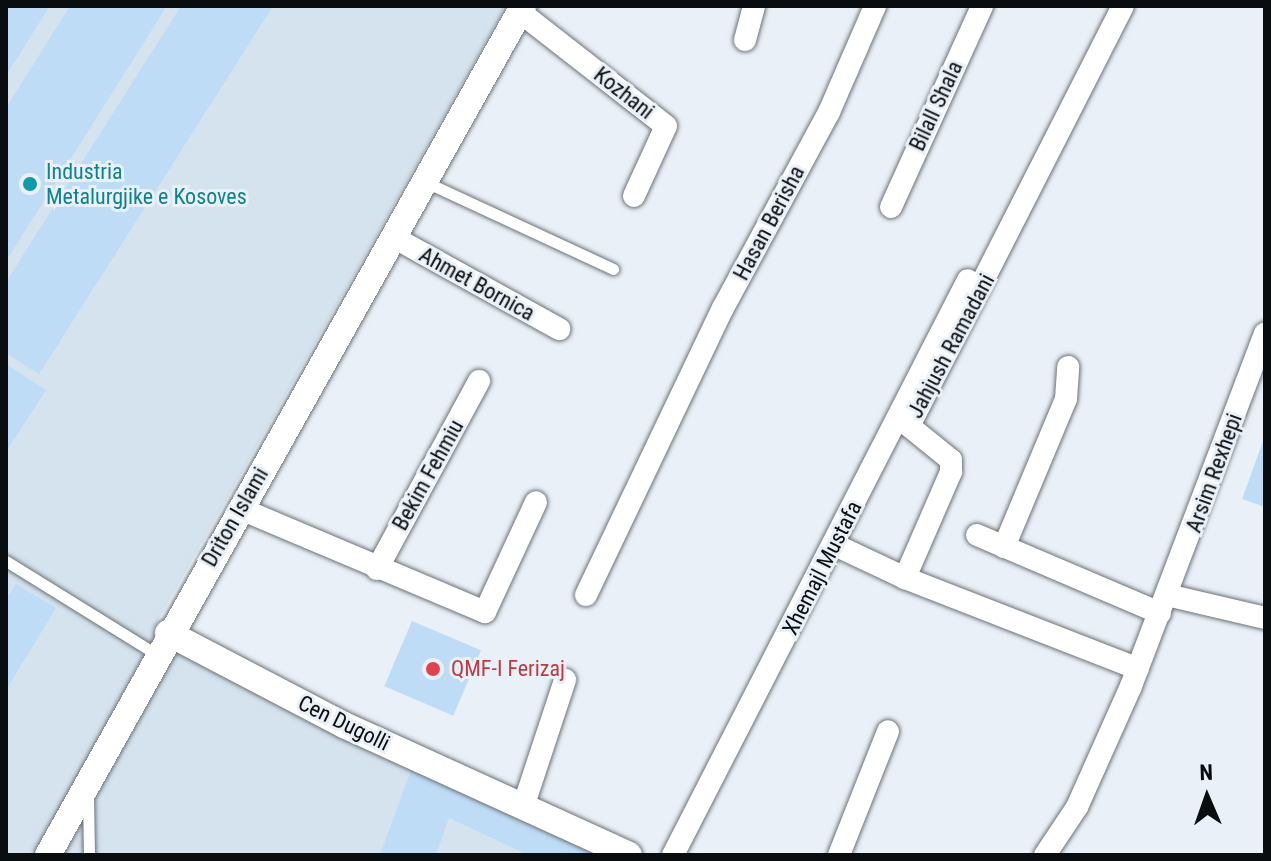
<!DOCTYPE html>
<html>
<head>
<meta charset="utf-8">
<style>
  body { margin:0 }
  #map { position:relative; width:1271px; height:861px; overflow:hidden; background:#e9f0f7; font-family:"Roboto Condensed",sans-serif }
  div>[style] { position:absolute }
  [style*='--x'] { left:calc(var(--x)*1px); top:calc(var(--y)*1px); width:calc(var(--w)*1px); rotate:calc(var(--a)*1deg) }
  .built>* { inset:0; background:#d5e3ee }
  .building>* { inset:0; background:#bfdcf6; transform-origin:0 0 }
  .roads { filter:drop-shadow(0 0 2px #6c7278) drop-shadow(0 0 2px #6c7278) }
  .service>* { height:11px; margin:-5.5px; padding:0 5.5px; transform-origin:5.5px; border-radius:5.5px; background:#fff }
  .minor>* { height:22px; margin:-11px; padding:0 11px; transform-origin:11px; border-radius:11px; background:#fff }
  .tertiary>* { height:26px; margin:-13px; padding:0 13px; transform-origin:13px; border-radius:13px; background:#fff }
  .dots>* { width:22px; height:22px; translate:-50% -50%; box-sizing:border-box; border:4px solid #e9f0f7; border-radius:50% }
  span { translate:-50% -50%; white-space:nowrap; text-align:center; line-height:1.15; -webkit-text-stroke:6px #e9f0f7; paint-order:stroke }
  .street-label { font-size:22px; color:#0a0d0f }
  .culture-label { font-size:22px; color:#0d838f }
  .left { translate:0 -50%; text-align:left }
  .health-label { font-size:22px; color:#be3a42 }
  .frame { position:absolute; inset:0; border:8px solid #0a0d0f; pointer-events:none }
  .north { position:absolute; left:1167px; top:757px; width:80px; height:80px; -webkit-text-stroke:6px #e9f0f7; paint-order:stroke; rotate:358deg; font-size:22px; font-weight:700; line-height:32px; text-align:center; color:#0a0d0f }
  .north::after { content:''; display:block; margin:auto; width:28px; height:36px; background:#0a0d0f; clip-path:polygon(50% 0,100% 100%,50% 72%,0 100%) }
</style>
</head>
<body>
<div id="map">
  <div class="built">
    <div style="clip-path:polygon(6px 6px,506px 6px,152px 631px,616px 855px,6px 855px)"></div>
  </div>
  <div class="building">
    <div style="clip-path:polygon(6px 6px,50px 6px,6px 75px)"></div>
    <div style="clip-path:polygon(70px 6px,167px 6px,6px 261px,6px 108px)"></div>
    <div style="clip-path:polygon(181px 6px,273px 6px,39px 374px,6px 353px,6px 282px)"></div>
    <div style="clip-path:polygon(6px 364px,46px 390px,6px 452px)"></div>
    <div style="clip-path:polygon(1265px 436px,1265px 507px,1242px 499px)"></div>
    <div style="clip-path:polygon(16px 584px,56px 608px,6px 690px,6px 600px)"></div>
    <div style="left:412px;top:621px;width:75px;height:71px;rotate:23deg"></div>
    <div style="clip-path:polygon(415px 759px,596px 845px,592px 855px,528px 855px,449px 818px,436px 855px,380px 855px)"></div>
  </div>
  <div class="roads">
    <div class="service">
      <div style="--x:430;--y:184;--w:202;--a:24.9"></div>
      <div style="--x:6;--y:561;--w:176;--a:31.8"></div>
      <div style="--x:88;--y:796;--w:59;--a:89"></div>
    </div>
    <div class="minor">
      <div style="--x:1123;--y:6;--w:471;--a:117"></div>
      <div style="--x:909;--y:426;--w:54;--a:39"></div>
      <div style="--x:951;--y:460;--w:12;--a:90"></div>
      <div style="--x:951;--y:472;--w:116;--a:113.5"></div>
      <div style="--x:905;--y:578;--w:250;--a:21.3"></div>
      <div style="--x:520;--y:12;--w:185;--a:38"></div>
      <div style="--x:666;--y:126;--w:77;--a:114.6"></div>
      <div style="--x:745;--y:40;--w:35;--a:-75"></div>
      <div style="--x:891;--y:207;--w:221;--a:-65.6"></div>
      <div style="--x:395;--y:238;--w:188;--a:29"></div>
      <div style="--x:241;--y:509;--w:265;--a:22.9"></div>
      <div style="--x:485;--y:612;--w:121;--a:-65.1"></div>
      <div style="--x:977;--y:535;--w:199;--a:23.1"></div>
      <div style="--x:835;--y:545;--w:77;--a:25.2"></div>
      <div style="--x:1004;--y:547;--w:160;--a:-67.3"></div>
      <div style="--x:1066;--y:399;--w:32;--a:-86"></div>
      <div style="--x:377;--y:569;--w:214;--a:-61.5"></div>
      <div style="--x:586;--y:595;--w:318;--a:-64.5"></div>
      <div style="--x:723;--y:308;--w:223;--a:-61.6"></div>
      <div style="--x:829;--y:112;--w:116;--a:-66.5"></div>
      <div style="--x:1167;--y:595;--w:101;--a:13.2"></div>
      <div style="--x:523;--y:807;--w:134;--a:-71.7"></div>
      <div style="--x:673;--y:855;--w:646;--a:-62.84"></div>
      <div style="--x:839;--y:855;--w:133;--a:-68.4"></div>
      <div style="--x:1045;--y:855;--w:58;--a:-56.3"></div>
      <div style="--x:1077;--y:807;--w:133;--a:-65.9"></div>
      <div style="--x:1131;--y:686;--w:377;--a:-69.2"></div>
    </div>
    <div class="tertiary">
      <div style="--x:168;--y:633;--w:199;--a:27.6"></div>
      <div style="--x:344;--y:725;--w:313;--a:24.5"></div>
      <div style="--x:48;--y:855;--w:973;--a:-60.77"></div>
    </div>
  </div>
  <div class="dots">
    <div style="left:30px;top:184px;background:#0f9aa8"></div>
    <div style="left:433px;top:669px;background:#e0444e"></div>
  </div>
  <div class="street-label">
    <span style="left:624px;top:93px;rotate:38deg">Kozhani</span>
    <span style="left:936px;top:106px;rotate:-65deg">Bilall Shala</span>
    <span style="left:769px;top:223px;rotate:-62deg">Hasan Berisha</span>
    <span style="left:477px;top:284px;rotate:29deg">Ahmet Bornica</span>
    <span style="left:951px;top:346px;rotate:-62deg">Jahjush Ramadani</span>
    <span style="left:1214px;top:473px;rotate:-70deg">Arsim Rexhepi</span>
    <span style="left:428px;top:475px;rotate:-61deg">Bekim Fehmiu</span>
    <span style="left:235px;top:517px;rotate:-60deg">Driton Islami</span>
    <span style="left:822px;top:568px;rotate:-63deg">Xhemajl Mustafa</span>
    <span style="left:344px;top:723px;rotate:26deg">Cen Dugolli</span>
  </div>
  <div class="culture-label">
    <span class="left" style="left:46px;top:184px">Industria<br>Metalurgjike e Kosoves</span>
  </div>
  <div class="health-label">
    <span class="left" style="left:451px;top:669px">QMF-I Ferizaj</span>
  </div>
  <div class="frame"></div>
  <div class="north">N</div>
</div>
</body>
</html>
